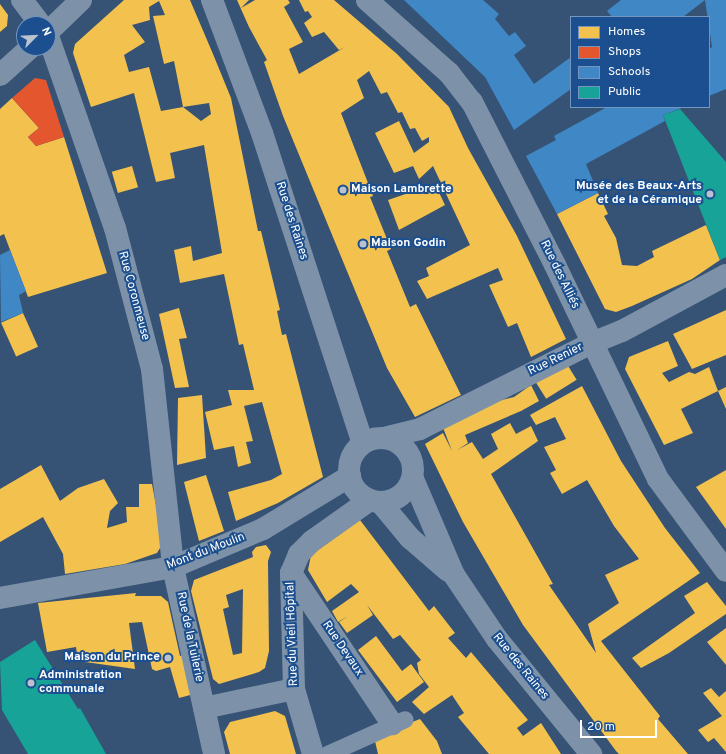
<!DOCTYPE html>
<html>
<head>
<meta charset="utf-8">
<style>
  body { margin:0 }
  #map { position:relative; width:726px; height:754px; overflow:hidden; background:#365274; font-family:Overpass,sans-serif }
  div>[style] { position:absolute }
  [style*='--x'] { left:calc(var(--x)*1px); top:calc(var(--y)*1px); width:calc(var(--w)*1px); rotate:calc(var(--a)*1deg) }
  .homes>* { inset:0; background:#f2c14e; transform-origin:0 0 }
  .shops>* { inset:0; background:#e4572e }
  .schools>* { inset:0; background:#3f88c5 }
  .public>* { inset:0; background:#17a398 }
  .pedestrian>* { height:17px; margin:-8.5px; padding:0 8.5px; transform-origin:8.5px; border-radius:8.5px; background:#7d92a8 }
  .minor>* { height:22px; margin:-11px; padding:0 11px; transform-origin:11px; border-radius:11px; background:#7d92a8 }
  .tertiary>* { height:22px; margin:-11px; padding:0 11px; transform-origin:11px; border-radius:11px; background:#7d92a8 }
  .tertiary>.ring { margin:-11px; padding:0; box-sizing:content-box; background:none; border:22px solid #7d92a8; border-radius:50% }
  .dots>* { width:11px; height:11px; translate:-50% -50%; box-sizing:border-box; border:2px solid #1b4f8f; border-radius:50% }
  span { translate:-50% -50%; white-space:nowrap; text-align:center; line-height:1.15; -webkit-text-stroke:4px #1b4f8f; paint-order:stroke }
  .poi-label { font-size:12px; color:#fff; font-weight:700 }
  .right { translate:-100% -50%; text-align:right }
  .left { translate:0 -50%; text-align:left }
  .street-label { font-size:12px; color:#fff }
  .legend { position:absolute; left:570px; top:16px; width:140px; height:92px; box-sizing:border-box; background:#1b4f8f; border:1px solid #7695bc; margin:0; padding:5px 7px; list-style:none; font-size:12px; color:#fff }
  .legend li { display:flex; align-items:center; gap:8px; height:20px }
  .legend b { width:20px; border:1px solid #7695bc }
  .north { position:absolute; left:16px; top:16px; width:40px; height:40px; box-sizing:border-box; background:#1b4f8f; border:1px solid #7695bc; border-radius:50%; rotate:66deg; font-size:11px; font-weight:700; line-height:16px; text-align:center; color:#fff }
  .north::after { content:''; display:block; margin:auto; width:14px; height:18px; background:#b9c2ce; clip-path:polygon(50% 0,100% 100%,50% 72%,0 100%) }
  .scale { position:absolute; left:580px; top:720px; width:77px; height:18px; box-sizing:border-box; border:2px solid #fff; border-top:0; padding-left:5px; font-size:12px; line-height:14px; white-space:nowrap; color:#fff; -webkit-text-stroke:3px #1b4f8f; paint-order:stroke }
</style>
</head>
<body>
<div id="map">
  <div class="homes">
    <div style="clip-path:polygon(evenodd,124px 0,190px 0,213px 54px,231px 98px,258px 231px,261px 231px,280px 310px,277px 311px,282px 335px,286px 334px,323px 477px,278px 503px,236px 521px,228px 492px,271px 480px,282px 474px,262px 402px,244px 406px,253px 441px,246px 442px,251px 463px,238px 467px,234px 446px,214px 450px,205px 412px,232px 405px,228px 390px,254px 390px,243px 344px,239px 345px,224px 274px,180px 283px,174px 250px,191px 246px,193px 261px,222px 253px,204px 145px,170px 153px,175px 178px,156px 182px,134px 93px,91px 107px,73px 53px,75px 44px,124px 0,159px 1px,165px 15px,153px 16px,164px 64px,174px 61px,183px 107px,161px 111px,149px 67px,129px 72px,124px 55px,145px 42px,132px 25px,150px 20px,149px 7px,159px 1px,124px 0,209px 103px,211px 114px,201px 121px,183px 107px,209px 103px)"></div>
    <div style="clip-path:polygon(237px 0,249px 0,241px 8px,255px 0,288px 0,290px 3px,284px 7px,303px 42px,289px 49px,299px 74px,345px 47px,339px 50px,324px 32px,312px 37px,304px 23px,312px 17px,308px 11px,305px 12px,299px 0,334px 0,397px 54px,449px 107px,468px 148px,517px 236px,566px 339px,531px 357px,517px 323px,508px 327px,489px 285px,503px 280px,498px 268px,427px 299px,417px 281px,429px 276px,426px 268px,470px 245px,433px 166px,419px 179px,413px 166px,394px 173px,375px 133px,399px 121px,414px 153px,429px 142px,429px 137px,422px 141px,415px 128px,410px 129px,402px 112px,398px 113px,387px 92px,381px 94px,369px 71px,357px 80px,364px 98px,341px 113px,373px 196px,370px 197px,391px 249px,387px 251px,410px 307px,416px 304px,461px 395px,415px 417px,387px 368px,283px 116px,264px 62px,267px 60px,249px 27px)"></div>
    <div style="clip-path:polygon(0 4px,8px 15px,7px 26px,0 32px)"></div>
    <div style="clip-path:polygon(12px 98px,39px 128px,28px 137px,36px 146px,64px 137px,107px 273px,28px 297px,4px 234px,0 236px,0 109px)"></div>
    <div style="left:132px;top:166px;width:22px;height:21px;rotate:74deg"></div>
    <div style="clip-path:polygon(435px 184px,445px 205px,399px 230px,388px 200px)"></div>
    <div style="clip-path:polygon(598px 193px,608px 214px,604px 216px,616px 238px,622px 265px,637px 266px,654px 257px,652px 251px,706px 225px,720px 260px,692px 279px,632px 306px,616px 312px,605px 309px,557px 214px)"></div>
    <div style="clip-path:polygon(179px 308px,187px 338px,179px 339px,189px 387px,175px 388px,159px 314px)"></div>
    <div style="clip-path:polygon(726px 310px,726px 355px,692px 369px,673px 334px)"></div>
    <div style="left:23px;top:313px;width:37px;height:24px;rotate:66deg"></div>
    <div style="clip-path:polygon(668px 341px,678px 366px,662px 373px,669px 382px,689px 372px,695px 374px,709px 367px,718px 391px,681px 409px,693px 433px,664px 445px,625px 369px,629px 357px)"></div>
    <div style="left:565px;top:361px;width:22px;height:36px;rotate:58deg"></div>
    <div style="clip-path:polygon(531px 385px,539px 401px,521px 411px,465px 435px,468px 443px,457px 450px,472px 442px,483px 459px,498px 449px,491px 434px,510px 423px,516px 434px,531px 426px,538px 441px,491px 474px,553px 584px,549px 585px,596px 653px,588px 624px,619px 603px,605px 575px,639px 559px,614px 526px,587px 480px,562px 494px,550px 473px,556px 470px,544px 447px,566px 439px,555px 417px,536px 425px,530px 415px,582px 386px,621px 461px,665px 528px,700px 573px,601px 641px,660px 716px,658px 719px,688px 754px,619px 754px,616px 751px,523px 625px,463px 522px,425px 444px,443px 433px,452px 451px,442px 425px,494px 402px,514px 397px)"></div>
    <div style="clip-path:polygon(726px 387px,726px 409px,718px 391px)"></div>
    <div style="clip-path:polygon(202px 395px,206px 458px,177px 465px,178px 398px)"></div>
    <div style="clip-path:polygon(41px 465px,60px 501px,78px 488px,104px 479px,118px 503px,110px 511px,107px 528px,127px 522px,126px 507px,139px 507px,139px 484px,152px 484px,163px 543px,157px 553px,125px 564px,65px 574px,63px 554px,43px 517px,0 542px,0 489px)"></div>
    <div style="clip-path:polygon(726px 470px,726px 529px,696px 487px)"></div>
    <div style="clip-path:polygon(206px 475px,224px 531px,199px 541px,184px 482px)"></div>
    <div style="clip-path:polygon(360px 520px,429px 611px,434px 606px,455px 633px,448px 638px,466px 658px,471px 652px,528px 720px,517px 728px,523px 736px,541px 723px,561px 754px,489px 754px,458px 717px,464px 713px,452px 695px,424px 714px,412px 702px,429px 687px,419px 674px,417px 663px,421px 660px,400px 635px,393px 639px,367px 605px,373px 615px,347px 633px,339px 622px,348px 616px,338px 622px,332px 611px,359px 592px,351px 584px,327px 602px,308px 570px,311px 555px)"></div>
    <div style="clip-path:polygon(evenodd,266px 545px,271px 552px,268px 561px,269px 651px,265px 668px,259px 672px,219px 684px,213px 679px,191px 591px,194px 580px,253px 557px,252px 552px,256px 547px,266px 545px,243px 589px,242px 653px,233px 655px,223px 609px,229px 607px,226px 595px,243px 589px)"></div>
    <div style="clip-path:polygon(707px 582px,726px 606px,726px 614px,669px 653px,641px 668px,632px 658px,695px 613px,684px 596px)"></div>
    <div style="clip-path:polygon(136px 593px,135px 596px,161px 596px,168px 602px,180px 656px,186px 654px,194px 694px,179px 698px,170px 667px,156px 671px,152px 669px,142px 622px,129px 623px,135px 669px,78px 661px,76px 647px,47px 652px,38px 603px)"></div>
    <div style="clip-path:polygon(726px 628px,726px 665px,707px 642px)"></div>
    <div style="clip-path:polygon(376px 636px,402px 671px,411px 664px,424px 682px,397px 702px,358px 650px)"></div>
    <div style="clip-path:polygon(711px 688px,719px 697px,726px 691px,726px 752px,714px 738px,708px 742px,698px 730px,722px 716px,703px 693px)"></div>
    <div style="clip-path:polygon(275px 711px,285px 716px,296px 754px,230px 754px,224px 732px,230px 722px)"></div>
    <div style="clip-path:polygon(420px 719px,437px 741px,442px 754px,378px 754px,374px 737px)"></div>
  </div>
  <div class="shops">
    <div style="clip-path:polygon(35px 78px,46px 80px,64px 137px,36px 146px,28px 137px,39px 128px,12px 98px)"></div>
  </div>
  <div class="schools">
    <div style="clip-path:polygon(404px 0,483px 0,499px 14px,495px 19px,509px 36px,515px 32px,526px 46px,514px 55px,534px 84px,571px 57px,571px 89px,514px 130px,485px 77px)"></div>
    <div style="clip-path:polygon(621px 0,705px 0,683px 17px,612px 17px,607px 11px)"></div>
    <div style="clip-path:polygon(705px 0,726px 0,726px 89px,709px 96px,709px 49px,712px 47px)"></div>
    <div style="clip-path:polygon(607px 107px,684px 107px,663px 115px,665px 121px,586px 164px,598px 193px,557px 214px,526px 156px,556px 140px,554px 136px)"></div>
    <div style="clip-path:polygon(10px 250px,26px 291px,19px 295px,23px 313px,1px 322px,0 255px)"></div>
  </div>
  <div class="public">
    <div style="clip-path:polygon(680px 109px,726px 162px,726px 257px,720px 260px,663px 115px)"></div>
    <div style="clip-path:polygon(35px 640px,78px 709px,80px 708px,106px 754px,28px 754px,2px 710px,0 662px)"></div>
  </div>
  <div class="pedestrian">
    <div style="--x:327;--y:754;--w:85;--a:-24.2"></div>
  </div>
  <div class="minor">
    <div style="--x:22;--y:0;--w:30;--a:53"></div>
    <div style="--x:48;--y:36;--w:203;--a:70.8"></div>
    <div style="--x:115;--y:228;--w:146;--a:75.3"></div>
    <div style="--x:152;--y:369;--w:199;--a:83.9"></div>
    <div style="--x:173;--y:567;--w:191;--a:77.6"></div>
    <div style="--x:384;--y:438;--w:37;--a:-14"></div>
    <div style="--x:420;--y:429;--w:192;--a:-26.6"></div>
    <div style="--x:291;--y:573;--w:182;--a:56.2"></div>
    <div style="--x:0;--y:598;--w:176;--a:-10.2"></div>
    <div style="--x:173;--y:567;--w:98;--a:-22.9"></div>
    <div style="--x:263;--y:529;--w:102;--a:-31.3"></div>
    <div style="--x:204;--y:708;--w:92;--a:-11.9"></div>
    <div style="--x:313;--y:754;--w:68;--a:-106.3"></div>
    <div style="--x:294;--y:689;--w:116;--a:-91.5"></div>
    <div style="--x:291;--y:573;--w:21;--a:-67"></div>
    <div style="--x:299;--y:554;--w:18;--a:-45"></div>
    <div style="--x:312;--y:541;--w:71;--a:-35.3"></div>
  </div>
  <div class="tertiary">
    <div style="--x:212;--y:0;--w:142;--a:69.4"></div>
    <div style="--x:262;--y:133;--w:326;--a:72"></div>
    <div style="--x:367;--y:0;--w:110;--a:41.7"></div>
    <div style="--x:449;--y:73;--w:37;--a:52"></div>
    <div style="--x:472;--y:102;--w:183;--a:63"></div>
    <div style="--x:555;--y:265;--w:237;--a:64.3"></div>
    <div style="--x:658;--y:479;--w:114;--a:53.5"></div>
    <div style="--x:48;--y:32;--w:46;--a:-44.1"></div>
    <div style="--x:0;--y:75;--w:40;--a:-42"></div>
    <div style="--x:592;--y:343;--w:32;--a:-22"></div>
    <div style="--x:622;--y:331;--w:118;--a:-28.3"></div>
    <div class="ring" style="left:349px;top:438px;width:42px;height:42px"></div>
    <div style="--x:413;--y:479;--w:104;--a:66.9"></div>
    <div style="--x:454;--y:575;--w:77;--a:56.1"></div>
    <div style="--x:497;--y:639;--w:149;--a:50.7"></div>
    <div style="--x:380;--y:502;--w:47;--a:50.2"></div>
    <div style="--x:410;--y:538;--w:50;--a:41"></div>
  </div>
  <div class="dots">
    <div style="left:343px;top:190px;background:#b9c2ce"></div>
    <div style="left:710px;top:194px;background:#b9c2ce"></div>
    <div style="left:363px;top:244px;background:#b9c2ce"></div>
    <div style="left:168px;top:658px;background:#b9c2ce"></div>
    <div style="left:31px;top:683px;background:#b9c2ce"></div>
  </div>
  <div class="poi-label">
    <span class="right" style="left:702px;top:194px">Musée des Beaux-Arts<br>et de la Céramique</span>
    <span class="left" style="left:351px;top:190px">Maison Lambrette</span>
    <span class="left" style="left:371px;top:244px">Maison Godin</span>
    <span class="right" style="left:160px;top:658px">Maison du Prince</span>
    <span class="left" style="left:39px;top:683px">Administration<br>communale</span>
  </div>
  <div class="street-label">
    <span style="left:291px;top:221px;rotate:72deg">Rue des Raines</span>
    <span style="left:559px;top:275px;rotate:64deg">Rue des Alliés</span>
    <span style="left:133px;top:296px;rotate:75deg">Rue Coronmeuse</span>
    <span style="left:556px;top:360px;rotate:-26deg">Rue Renier</span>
    <span style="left:206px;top:552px;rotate:-21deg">Mont du Moulin</span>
    <span style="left:293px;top:634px;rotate:-92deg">Rue du Vieil Hôpital</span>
    <span style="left:189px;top:637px;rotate:78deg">Rue de la Tuilerie</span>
    <span style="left:342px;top:649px;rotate:56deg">Rue Devaux</span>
    <span style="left:520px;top:667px;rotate:51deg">Rue des Raines</span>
  </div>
  <ul class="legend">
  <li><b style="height:11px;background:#f2c14e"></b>Homes</li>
  <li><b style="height:11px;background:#e4572e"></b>Shops</li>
  <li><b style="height:11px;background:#3f88c5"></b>Schools</li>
  <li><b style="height:11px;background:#17a398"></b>Public</li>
  </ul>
  <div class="north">N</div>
  <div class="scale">20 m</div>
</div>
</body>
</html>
